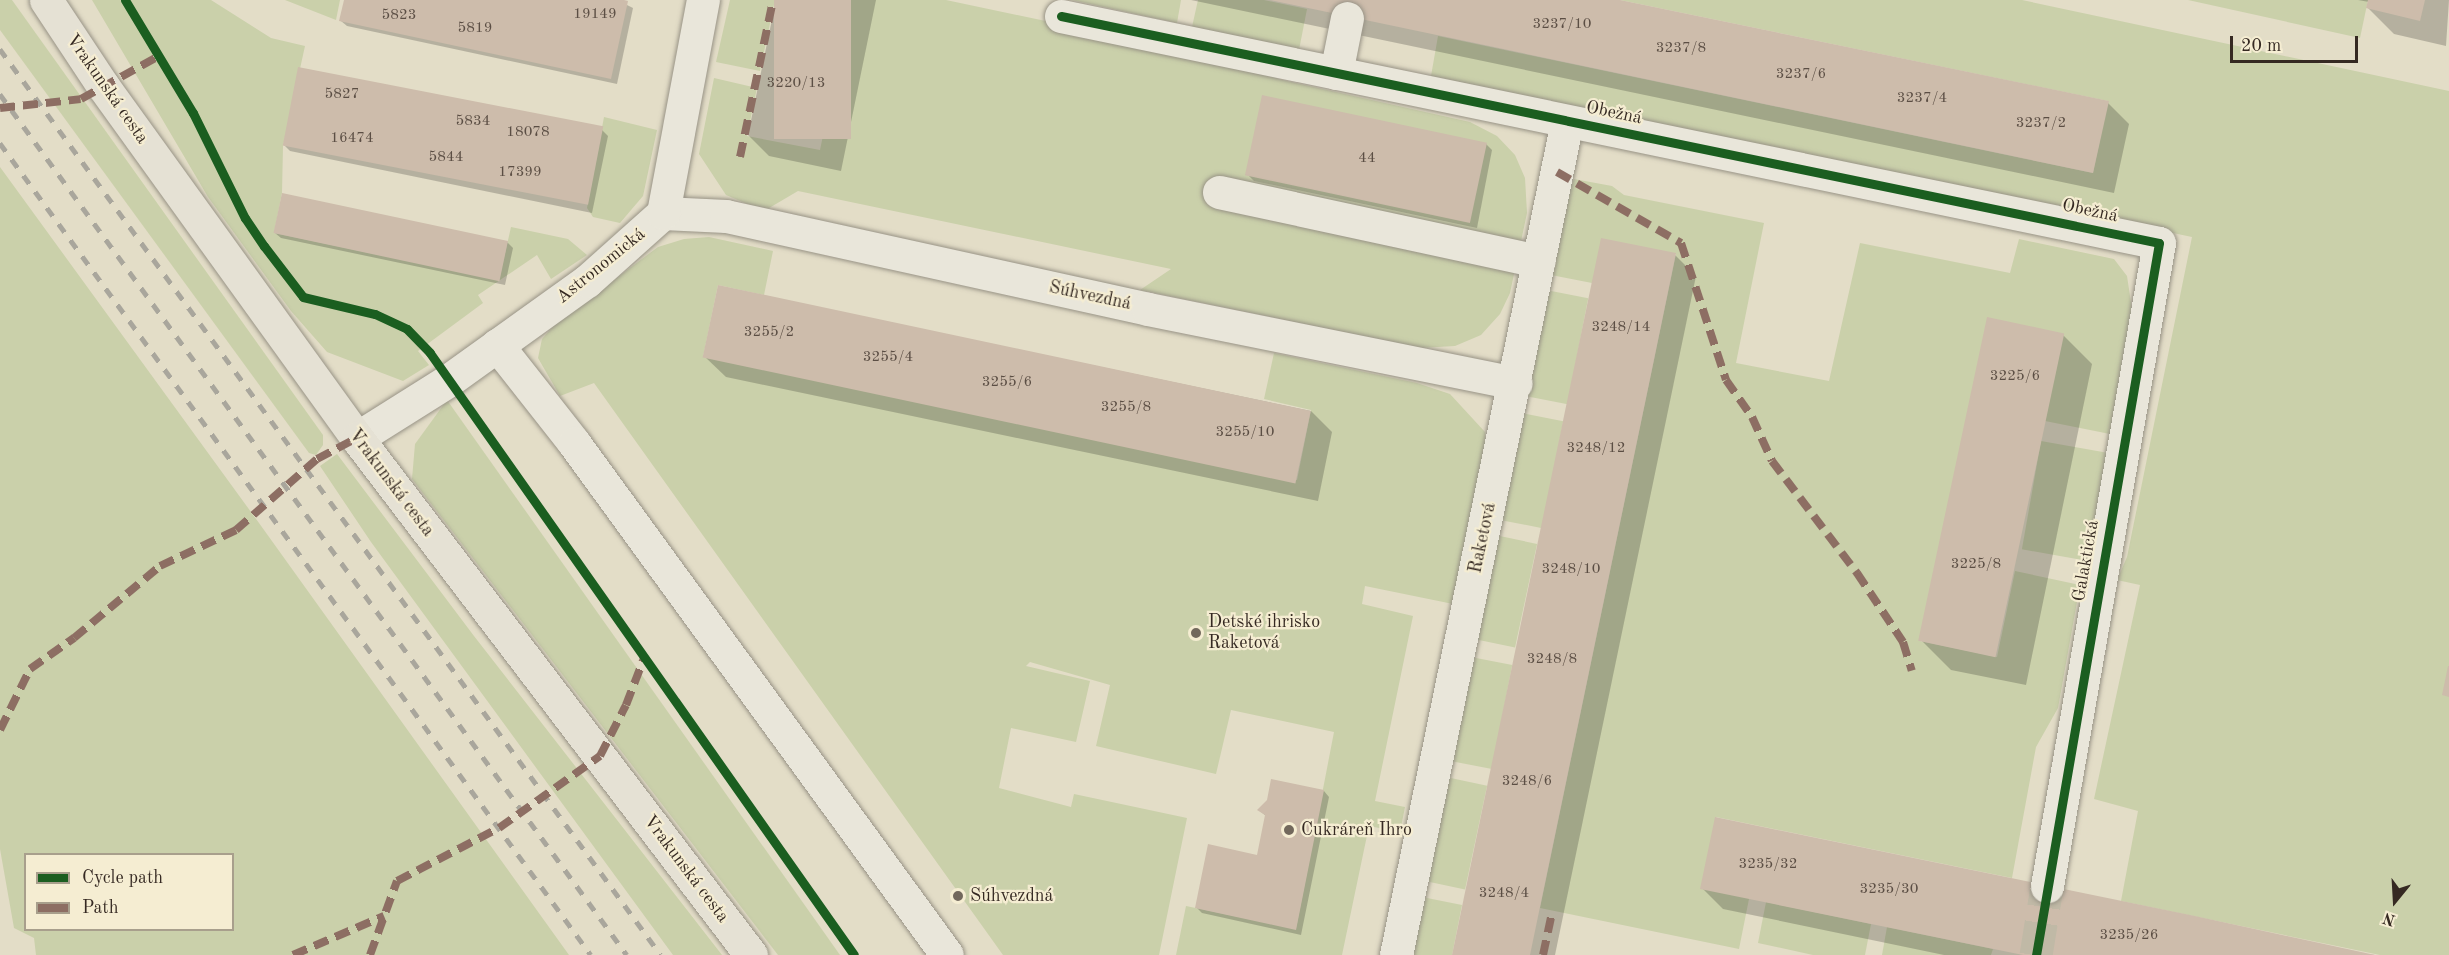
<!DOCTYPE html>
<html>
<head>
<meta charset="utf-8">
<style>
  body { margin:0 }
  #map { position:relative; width:2449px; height:955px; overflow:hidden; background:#e3ddc7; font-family:"Old Standard TT",serif }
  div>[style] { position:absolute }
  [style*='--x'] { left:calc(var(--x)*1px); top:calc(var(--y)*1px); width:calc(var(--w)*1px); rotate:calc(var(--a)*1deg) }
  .green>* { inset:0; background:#cad0aa; transform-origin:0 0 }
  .shadow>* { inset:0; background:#0003 }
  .building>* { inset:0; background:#cdbcab; transform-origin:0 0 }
  .minor-tunnel>* { height:33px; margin-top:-16.5px; transform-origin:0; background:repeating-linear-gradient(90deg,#c0b9a6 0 33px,transparent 0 49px) }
  .roads { filter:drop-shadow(0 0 2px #989386) drop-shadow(0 0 2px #989386) }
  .minor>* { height:33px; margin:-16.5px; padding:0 16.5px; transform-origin:16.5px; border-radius:16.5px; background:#e9e6da }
  .major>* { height:33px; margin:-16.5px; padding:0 16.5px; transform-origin:16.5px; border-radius:16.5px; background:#e5e1d4 }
  .rail>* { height:4.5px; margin-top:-2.25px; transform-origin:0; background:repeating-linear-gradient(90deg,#a9a69c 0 10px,transparent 0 20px) }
  .quiet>* { height:8px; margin-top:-4px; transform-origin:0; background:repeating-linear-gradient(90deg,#8d6e63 0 15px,transparent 0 23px) }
  .cycleway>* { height:9px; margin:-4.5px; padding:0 4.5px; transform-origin:4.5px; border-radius:4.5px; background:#1b5e20 }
  .dots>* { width:16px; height:16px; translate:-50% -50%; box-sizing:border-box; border:3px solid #f5edd2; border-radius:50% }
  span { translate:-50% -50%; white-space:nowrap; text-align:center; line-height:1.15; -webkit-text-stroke:4.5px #f5edd2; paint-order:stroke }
  .number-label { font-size:15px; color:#5b4e44 }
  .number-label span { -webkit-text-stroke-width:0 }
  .street-label { font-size:18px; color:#352922 }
  .poi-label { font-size:18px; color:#352922 }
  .left { translate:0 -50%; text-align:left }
  .legend { position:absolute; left:24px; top:853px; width:210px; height:78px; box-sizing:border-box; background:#f5edd2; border:2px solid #a89f8c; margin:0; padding:8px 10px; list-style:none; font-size:18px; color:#352922 }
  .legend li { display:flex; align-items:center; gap:12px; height:30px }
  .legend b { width:30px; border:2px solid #a89f8c }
  .north { position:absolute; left:2365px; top:871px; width:60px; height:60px; -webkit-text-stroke:4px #f5edd2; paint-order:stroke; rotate:198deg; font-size:16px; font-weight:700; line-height:24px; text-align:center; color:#352922 }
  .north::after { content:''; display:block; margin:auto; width:21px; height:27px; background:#352922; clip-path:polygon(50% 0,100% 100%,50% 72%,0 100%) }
  .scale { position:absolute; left:2230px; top:36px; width:128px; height:27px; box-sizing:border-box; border:3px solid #352922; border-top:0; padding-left:8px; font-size:18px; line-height:21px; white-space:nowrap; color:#352922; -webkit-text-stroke:4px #f5edd2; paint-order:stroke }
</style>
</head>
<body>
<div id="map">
  <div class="green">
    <div style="clip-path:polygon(0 0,12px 0,323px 435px,323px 445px,316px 455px,309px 453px,0 30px)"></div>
    <div style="clip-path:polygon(92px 0,211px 0,271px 38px,305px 46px,283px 146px,282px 193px,274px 233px,499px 280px,511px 227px,568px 239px,587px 255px,551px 279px,537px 255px,478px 295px,483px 303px,418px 351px,429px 365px,403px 381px,327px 352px,291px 311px,208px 197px)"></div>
    <div style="clip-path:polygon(284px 0,340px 0,336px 20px,285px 0)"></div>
    <div style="clip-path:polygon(730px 0,775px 0,760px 71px,716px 62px)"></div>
    <div style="clip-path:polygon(851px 0,946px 0,1254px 65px,1278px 79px,1470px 122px,1497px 136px,1515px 155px,1525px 178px,1527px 213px,1510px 293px,1500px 314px,1481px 335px,1455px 346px,1420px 348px,1140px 290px,1171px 269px,798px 191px,764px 211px,726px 195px,699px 154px,714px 78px,757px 88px,747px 136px,820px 150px)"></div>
    <div style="clip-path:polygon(1072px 0,1181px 0,1177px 23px)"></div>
    <div style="clip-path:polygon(1198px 0,1264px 0,1307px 9px,1299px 50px,1192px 27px)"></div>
    <div style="clip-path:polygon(1620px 0,2022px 0,2449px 91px,2449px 955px,2380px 955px,2121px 901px,2138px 811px,2094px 799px,2140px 585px,2117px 580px,2127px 557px,2192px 237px,1431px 76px,1438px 36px,2093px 173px,2108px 101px)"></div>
    <div style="clip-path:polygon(2188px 0,2368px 0,2360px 38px)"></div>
    <div style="clip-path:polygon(604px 117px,657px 130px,643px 196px,620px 223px,593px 217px,587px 208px)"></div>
    <div style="clip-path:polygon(evenodd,0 167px,259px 523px,569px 955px,36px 955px,34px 938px,14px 928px,0 849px,0 167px,232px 854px,232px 930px,26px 930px,26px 854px,232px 854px)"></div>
    <div style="clip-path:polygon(1574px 179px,1612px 186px,1624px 195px,1764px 223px,1736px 363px,1829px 381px,1860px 243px,2010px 273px,2019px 239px,2114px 259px,2127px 276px,2134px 323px,2110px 434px,2045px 421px,1920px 641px,1997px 657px,2015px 571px,2080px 585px,2058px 708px,2036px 747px,2012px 878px,1716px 817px,1749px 899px,1739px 949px,1540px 908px,1676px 254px,1592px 283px,1551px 275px,1562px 208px)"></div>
    <div style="clip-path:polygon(709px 237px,773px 251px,764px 295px,718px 285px,703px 357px,1297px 480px,1311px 410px,1264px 399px,1274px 353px,1417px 383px,1450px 394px,1485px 432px,1486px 476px,1458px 605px,1365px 586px,1362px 604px,1413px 616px,1375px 801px,1405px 807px,1400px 832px,1369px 826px,1342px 955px,1176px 955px,1186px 906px,1296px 929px,1334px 732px,1231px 710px,1216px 774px,1096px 746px,1110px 685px,1030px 662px,1026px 666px,1090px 681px,1076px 742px,1011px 728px,999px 788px,1071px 807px,1074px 794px,1187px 818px,1159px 955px,1003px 955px,594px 383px,560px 396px,538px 358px,542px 339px,555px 324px,658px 247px,684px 239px)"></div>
    <div style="left:1546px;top:290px;width:43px;height:108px;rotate:11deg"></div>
    <div style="clip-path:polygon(447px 400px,840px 955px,778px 955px,412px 479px,415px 444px)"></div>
    <div style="left:1521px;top:413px;width:43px;height:109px;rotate:11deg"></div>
    <div style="left:2041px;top:441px;width:67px;height:110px;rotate:10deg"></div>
    <div style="clip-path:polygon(337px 454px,474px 636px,722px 955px,673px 955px,371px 542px,320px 466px)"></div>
    <div style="left:1495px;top:535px;width:43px;height:106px;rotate:12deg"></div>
    <div style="left:1471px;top:657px;width:42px;height:106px;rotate:11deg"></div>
    <div style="left:1446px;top:777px;width:42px;height:106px;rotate:12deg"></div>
    <div style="clip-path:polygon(1422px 897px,1462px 905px,1452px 955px,1410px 955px)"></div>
    <div style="clip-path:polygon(1766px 902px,1871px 924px,1865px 955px,1813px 955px,1758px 943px)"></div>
    <div style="clip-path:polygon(1887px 927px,1993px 949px,1991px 955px,1882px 955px)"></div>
  </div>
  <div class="shadow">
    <div style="clip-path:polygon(345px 0,617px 0,633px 8px,617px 84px,347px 26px,341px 21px)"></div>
    <div style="clip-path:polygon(776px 0,876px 0,841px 171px,769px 156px,748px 135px)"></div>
    <div style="clip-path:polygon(1191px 0,1613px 0,2108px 103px,2129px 124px,2114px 193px)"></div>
    <div style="clip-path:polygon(2358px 0,2449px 0,2446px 46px,2394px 34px,2368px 8px,2369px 2px)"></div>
    <div style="clip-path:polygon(602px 130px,608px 136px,592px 213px,290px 151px,284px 145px)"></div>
    <div style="clip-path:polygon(1486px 144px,1492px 150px,1477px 228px,1254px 181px,1248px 175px)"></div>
    <div style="clip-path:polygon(275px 233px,507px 242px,513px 248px,505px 285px,281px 238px)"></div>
    <div style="clip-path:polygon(1675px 255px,1696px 276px,1555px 955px,1454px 955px)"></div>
    <div style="clip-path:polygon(719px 287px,1311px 411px,1332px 432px,1318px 501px,726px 377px,704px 356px)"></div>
    <div style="clip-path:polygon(2063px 335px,2092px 364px,2026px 685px,1951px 670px,1922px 641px)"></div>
    <div style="clip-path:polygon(1324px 791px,1329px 797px,1301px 935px,1202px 913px,1196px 907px,1258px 857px,1267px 817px,1259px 810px)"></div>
    <div style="clip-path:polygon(1702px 888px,2375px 955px,1944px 955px,1723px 909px)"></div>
  </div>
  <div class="building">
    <div style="clip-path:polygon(344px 0,624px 0,628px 1px,611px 79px,339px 21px)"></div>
    <div style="left:774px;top:0;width:77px;height:139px"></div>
    <div style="clip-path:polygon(1270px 0,1620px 0,2109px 101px,2093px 173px)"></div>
    <div style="clip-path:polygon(2368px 0,2425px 0,2420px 21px,2366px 8px)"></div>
    <div style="left:298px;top:67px;width:311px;height:80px;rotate:11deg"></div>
    <div style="left:1262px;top:95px;width:230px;height:82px;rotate:12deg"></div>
    <div style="left:282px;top:193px;width:231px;height:41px;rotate:12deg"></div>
    <div style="clip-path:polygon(1601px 238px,1676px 253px,1651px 374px,1530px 955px,1452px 955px)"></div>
    <div style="left:718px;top:285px;width:606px;height:74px;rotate:12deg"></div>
    <div style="left:1987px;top:317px;width:79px;height:331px;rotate:12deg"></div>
    <div style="clip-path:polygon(2448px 666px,2449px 666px,2449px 697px,2442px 695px)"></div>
    <div style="clip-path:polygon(1271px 779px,1324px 790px,1296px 930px,1195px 908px,1208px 844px,1257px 855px,1265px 815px,1257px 810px,1267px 800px)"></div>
    <div style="clip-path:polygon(1715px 817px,2195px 916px,2375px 955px,2023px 955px,1700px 889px)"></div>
  </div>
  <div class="minor-tunnel">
    <div style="--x:2036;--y:955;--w:70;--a:-80.9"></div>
  </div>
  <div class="roads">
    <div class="minor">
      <div style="--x:1061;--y:16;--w:1121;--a:11.68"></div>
      <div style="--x:2159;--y:243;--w:653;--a:99.88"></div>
      <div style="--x:1336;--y:73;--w:56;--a:-78.7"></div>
      <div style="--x:1219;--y:192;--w:327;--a:12.2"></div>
      <div style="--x:663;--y:213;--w:63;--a:2.7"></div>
      <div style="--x:726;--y:216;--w:432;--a:12.4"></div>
      <div style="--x:1148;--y:309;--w:375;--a:11.4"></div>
      <div style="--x:497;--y:345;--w:125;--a:51.8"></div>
      <div style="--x:574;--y:443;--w:633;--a:53.93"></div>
      <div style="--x:357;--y:438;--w:109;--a:-32.2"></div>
      <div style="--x:449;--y:380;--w:170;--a:-35.7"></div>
      <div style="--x:587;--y:281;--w:102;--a:-41.8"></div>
      <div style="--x:663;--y:213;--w:217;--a:-79.4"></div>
      <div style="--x:1396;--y:955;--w:851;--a:-78.41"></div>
    </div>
    <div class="major">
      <div style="--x:46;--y:0;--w:103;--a:56.5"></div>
      <div style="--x:103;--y:86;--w:434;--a:54.2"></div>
      <div style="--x:357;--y:438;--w:650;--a:52.69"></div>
    </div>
  </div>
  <div class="rail">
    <div style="--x:0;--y:49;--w:1121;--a:53.89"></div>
    <div style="--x:0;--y:94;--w:1065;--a:53.94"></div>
    <div style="--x:0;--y:143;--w:1004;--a:53.95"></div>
  </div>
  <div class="quiet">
    <div style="--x:0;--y:108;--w:81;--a:-6.3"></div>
    <div style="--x:81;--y:99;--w:89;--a:-28.9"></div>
    <div style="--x:740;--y:157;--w:160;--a:-78.1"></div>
    <div style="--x:1557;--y:172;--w:143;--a:29.8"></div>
    <div style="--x:1681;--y:243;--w:144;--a:71.8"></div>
    <div style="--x:1726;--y:380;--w:45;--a:54.9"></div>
    <div style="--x:1752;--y:417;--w:48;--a:65.6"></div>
    <div style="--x:1772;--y:461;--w:141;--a:52.8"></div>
    <div style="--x:1857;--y:573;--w:83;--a:56.3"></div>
    <div style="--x:1903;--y:642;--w:30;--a:73"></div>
    <div style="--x:0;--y:730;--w:68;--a:-63.8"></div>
    <div style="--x:30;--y:669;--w:54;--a:-35.2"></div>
    <div style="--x:74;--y:638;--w:112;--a:-39.9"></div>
    <div style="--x:160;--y:566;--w:84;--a:-25.3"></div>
    <div style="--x:236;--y:530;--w:108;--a:-41.2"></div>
    <div style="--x:317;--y:459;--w:45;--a:-27.7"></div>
    <div style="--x:293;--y:955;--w:99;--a:-23.2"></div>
    <div style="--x:370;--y:955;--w:79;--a:-70"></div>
    <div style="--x:397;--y:881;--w:115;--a:-27.5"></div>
    <div style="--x:499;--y:828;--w:124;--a:-35.5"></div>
    <div style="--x:600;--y:756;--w:57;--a:-63"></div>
    <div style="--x:626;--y:705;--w:50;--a:-69"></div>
    <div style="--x:1543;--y:955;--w:39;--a:-78"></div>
  </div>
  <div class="cycleway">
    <div style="--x:125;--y:0;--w:132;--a:59"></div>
    <div style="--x:193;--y:113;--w:117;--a:63.7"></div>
    <div style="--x:245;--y:218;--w:34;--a:56"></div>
    <div style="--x:264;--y:246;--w:64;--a:52.6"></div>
    <div style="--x:303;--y:297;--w:74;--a:13.3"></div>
    <div style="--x:375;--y:314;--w:35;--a:25"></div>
    <div style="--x:407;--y:329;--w:33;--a:46"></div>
    <div style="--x:430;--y:353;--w:736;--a:54.84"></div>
    <div style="--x:1061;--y:16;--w:1121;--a:11.68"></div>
    <div style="--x:2159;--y:243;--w:723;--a:99.8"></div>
  </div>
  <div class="dots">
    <div style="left:1196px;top:633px;background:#72685c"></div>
    <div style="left:1289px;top:830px;background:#72685c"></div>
    <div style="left:958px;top:896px;background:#72685c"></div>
  </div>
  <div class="number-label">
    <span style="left:595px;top:15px">19149</span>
    <span style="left:399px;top:16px">5823</span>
    <span style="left:1562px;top:25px">3237/10</span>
    <span style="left:475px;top:29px">5819</span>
    <span style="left:1681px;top:49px">3237/8</span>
    <span style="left:1801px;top:75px">3237/6</span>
    <span style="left:796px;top:84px">3220/13</span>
    <span style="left:342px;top:95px">5827</span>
    <span style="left:1922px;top:99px">3237/4</span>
    <span style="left:473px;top:122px">5834</span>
    <span style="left:2041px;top:124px">3237/2</span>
    <span style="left:528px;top:133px">18078</span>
    <span style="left:352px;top:139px">16474</span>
    <span style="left:446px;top:158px">5844</span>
    <span style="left:1367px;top:159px">44</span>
    <span style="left:520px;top:173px">17399</span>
    <span style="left:1621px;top:328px">3248/14</span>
    <span style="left:769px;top:333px">3255/2</span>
    <span style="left:888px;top:358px">3255/4</span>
    <span style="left:2015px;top:377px">3225/6</span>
    <span style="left:1007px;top:383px">3255/6</span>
    <span style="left:1126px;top:408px">3255/8</span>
    <span style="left:1245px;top:433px">3255/10</span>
    <span style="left:1596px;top:449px">3248/12</span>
    <span style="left:1976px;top:565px">3225/8</span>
    <span style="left:1571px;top:570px">3248/10</span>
    <span style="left:1552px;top:660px">3248/8</span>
    <span style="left:1527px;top:782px">3248/6</span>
    <span style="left:1768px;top:865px">3235/32</span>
    <span style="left:1889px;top:890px">3235/30</span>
    <span style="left:1504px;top:894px">3248/4</span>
    <span style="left:2129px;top:936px">3235/26</span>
  </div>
  <div class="street-label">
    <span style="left:107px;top:89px;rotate:55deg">Vrakunská cesta</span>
    <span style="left:1614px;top:113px;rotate:12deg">Obežná</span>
    <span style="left:2090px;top:211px;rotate:12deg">Obežná</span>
    <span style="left:601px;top:266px;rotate:-39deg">Astronomická</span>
    <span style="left:1090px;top:296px;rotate:12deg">Súhvezdná</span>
    <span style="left:391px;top:483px;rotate:53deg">Vrakunská cesta</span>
    <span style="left:1483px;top:538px;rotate:-78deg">Raketová</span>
    <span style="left:2086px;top:561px;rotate:-80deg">Galaktická</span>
    <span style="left:686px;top:869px;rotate:53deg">Vrakunská cesta</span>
  </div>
  <div class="poi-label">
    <span class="left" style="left:1208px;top:633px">Detské ihrisko<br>Raketová</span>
    <span class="left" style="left:1301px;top:830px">Cukráreň Ihro</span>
    <span class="left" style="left:970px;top:896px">Súhvezdná</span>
  </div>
  <ul class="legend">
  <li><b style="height:8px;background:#1b5e20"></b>Cycle path</li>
  <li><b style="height:8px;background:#8d6e63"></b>Path</li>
  </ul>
  <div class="north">N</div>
  <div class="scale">20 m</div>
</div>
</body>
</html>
